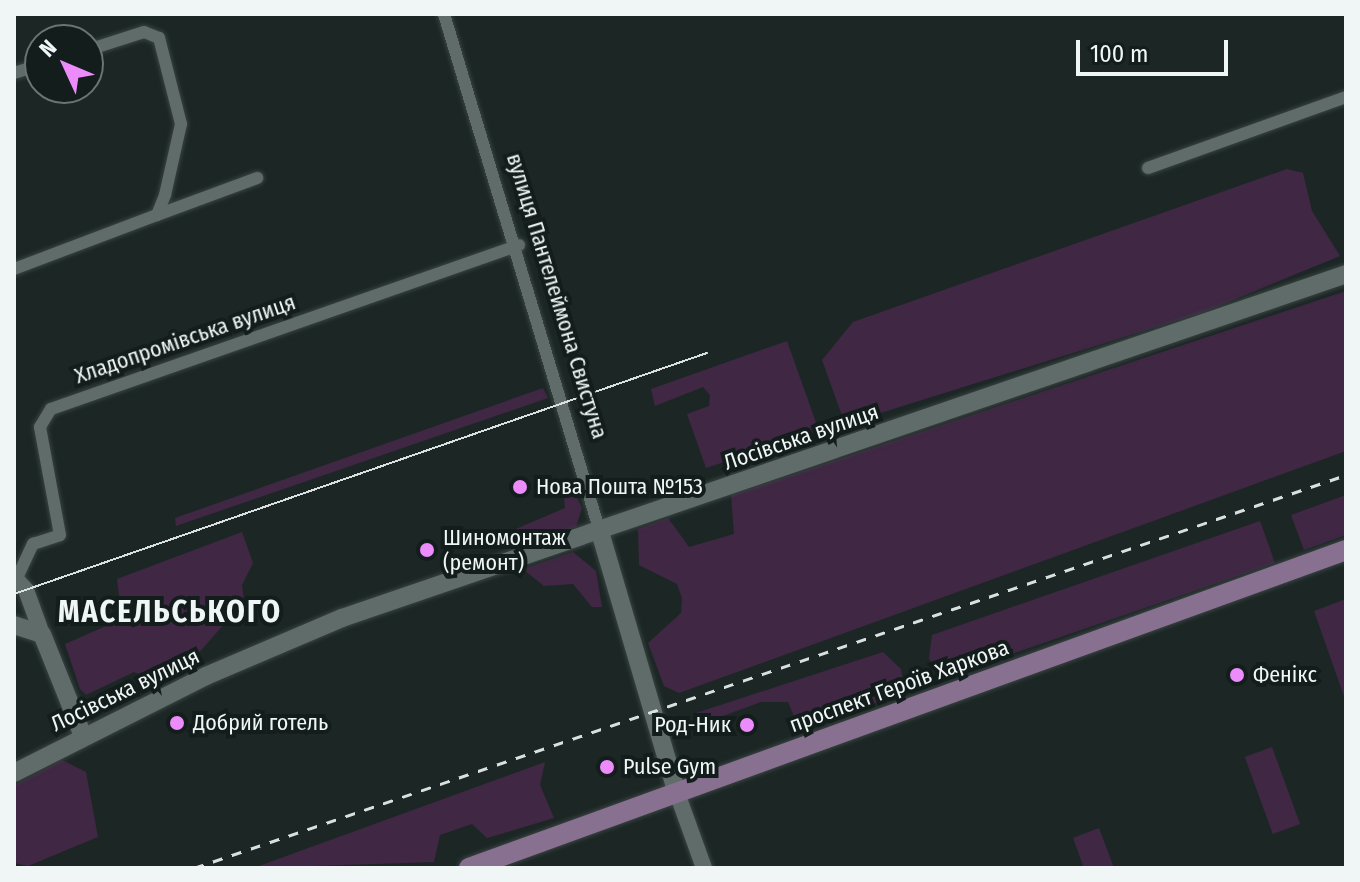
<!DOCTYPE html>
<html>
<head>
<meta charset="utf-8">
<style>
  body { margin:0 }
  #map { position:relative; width:1360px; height:882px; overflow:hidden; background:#1c2725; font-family:"Fira Sans Condensed",sans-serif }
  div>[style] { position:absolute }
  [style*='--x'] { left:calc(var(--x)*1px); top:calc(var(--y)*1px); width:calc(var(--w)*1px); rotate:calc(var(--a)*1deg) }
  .green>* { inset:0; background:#402744; transform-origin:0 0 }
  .roads { filter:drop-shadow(0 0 2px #394341) drop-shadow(0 0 2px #394341) }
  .minor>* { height:12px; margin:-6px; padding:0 6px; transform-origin:6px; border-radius:6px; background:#606c6a }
  .tertiary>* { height:16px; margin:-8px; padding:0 8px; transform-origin:8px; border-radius:8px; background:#606c6a }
  .secondary>* { height:18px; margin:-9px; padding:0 9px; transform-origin:9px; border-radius:9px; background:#606c6a }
  .primary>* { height:20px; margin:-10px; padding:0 10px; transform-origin:10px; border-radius:10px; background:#887090 }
  .tram>* { height:2px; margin:-1px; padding:0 1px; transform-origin:1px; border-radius:1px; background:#d9e0df }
  .rail>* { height:3px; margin-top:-1.5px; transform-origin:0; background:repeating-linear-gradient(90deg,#d9e0df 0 10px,transparent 0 20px) }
  .dots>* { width:22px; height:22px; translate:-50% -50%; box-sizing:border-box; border:4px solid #131d1c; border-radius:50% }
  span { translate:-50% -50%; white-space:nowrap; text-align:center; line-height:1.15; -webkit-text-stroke:8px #131d1c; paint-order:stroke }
  .street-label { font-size:22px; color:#eff6f5 }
  .poi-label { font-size:22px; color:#eff6f5 }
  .left { translate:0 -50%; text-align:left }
  .right { translate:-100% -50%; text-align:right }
  .district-label { font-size:30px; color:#eff6f5; font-weight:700; letter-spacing:2px }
  .frame { position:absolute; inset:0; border:16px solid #eff6f5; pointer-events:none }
  .north { position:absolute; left:24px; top:24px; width:80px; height:80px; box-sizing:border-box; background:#131d1c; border:2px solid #6b7473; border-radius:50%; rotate:314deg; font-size:22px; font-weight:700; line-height:32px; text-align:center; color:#eff6f5 }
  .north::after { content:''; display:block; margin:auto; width:28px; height:36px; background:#ec8cfb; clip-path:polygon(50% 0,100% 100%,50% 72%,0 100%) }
  .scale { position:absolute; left:1076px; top:40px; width:152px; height:36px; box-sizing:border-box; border:4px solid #eff6f5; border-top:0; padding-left:10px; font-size:24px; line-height:28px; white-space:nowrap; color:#eff6f5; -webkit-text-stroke:6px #131d1c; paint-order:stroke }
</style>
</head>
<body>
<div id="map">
  <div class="green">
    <div style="clip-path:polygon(1287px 169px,1303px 173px,1312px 211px,1340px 256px,1204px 312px,845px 424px,822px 360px,853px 322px)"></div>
    <div style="clip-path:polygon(1346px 291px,1346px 451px,679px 693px,664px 686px,648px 643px,681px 613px,682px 598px,677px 584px,639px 565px,638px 529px,668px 518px,689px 547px,734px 534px,731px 495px)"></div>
    <div style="clip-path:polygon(787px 341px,819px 431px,706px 468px,687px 414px,709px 406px,710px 395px,703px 387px,655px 406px,651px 389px)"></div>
    <div style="clip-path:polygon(543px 388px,548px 398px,176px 526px,175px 518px)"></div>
    <div style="clip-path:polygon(570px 483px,582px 508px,576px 527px,513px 548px,511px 531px,565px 508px,563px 487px)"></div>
    <div style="clip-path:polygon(1346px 495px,1346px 535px,1304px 550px,1291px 515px)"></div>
    <div style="clip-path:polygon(1260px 521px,1275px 563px,939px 679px,929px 658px,932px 635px)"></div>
    <div style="clip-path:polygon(242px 532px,253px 563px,242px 585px,244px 601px,184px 670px,152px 680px,134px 672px,86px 695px,80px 689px,65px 644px,122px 619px,117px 579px)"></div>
    <div style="clip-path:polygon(573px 552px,596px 571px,602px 607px,592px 607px,573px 584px,544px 586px,523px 569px)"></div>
    <div style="clip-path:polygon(1346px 599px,1346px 702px,1314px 611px)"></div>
    <div style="clip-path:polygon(883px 652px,901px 669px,905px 692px,812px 727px,794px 716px,788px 702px,761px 702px,696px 726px,696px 713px)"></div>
    <div style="left:1272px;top:747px;width:82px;height:29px;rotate:70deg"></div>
    <div style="clip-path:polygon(62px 760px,86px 772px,98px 837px,28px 866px,14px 863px,14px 785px)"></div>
    <div style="clip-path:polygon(545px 762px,540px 785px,554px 818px,487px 838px,472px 824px,440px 835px,434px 862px,253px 868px)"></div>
    <div style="clip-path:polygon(1099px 828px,1114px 868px,1084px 868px,1073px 838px)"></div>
  </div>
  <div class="roads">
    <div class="minor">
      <div style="--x:444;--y:14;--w:541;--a:73.24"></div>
      <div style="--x:14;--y:73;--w:27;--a:-17"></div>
      <div style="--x:1148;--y:168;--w:210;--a:-19.7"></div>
      <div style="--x:157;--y:215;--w:107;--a:-20.3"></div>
      <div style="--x:14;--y:269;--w:153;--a:-20.7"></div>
      <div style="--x:157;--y:215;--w:22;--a:-68"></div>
      <div style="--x:165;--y:195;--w:73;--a:-77.3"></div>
      <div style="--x:181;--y:124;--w:89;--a:-104.3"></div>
      <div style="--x:159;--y:38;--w:16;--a:-158"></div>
      <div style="--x:144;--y:32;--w:59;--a:162.2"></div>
      <div style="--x:17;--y:578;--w:38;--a:-65"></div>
      <div style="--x:33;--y:544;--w:28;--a:-18"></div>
      <div style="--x:60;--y:535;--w:110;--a:-100.5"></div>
      <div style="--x:40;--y:427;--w:21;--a:-59"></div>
      <div style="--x:51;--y:409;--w:496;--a:-19.3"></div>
    </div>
    <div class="tertiary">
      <div style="--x:14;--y:577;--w:18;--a:47"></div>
      <div style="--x:26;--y:590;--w:47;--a:70"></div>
      <div style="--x:677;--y:793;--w:80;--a:70.2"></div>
    </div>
    <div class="secondary">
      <div style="--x:600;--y:532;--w:272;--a:73.6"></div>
      <div style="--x:14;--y:625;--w:29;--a:18"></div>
      <div style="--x:42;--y:634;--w:110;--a:68.1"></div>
      <div style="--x:14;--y:773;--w:215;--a:-26.8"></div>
      <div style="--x:206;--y:676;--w:148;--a:-23.1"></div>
      <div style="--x:342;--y:618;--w:1061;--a:-18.91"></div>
    </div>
    <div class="primary">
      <div style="--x:469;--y:868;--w:933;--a:-19.93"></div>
    </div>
  </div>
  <div class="tram">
    <div style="--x:14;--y:594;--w:734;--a:-19.18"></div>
  </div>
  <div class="rail">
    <div style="--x:194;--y:868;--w:1217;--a:-18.84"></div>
  </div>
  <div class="dots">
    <div style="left:520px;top:487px;background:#ec8cfb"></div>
    <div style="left:427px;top:550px;background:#ec8cfb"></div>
    <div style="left:1237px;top:675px;background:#ec8cfb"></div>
    <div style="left:177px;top:723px;background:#ec8cfb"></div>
    <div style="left:747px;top:725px;background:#ec8cfb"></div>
    <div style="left:607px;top:767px;background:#ec8cfb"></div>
  </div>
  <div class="street-label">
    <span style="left:557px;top:296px;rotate:73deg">вулиця Пантелеймона Свистуна</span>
    <span style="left:185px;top:339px;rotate:-19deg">Хладопромівська вулиця</span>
    <span style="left:801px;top:437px;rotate:-19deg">Лосівська вулиця</span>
    <span style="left:899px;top:686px;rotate:-20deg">проспект Героїв Харкова</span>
    <span style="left:125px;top:690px;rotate:-26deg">Лосівська вулиця</span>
  </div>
  <div class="poi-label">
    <span class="left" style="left:536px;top:487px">Нова Пошта №153</span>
    <span class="left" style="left:443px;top:550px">Шиномонтаж<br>(ремонт)</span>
    <span class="left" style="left:1253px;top:675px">Фенікс</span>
    <span class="left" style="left:193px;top:723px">Добрий готель</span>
    <span class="right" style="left:731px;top:725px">Род-Ник</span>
    <span class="left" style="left:623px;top:767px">Pulse Gym</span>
  </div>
  <div class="district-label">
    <span style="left:170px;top:612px">МАСЕЛЬСЬКОГО</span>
  </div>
  <div class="frame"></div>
  <div class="north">N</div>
  <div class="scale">100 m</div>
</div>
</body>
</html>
